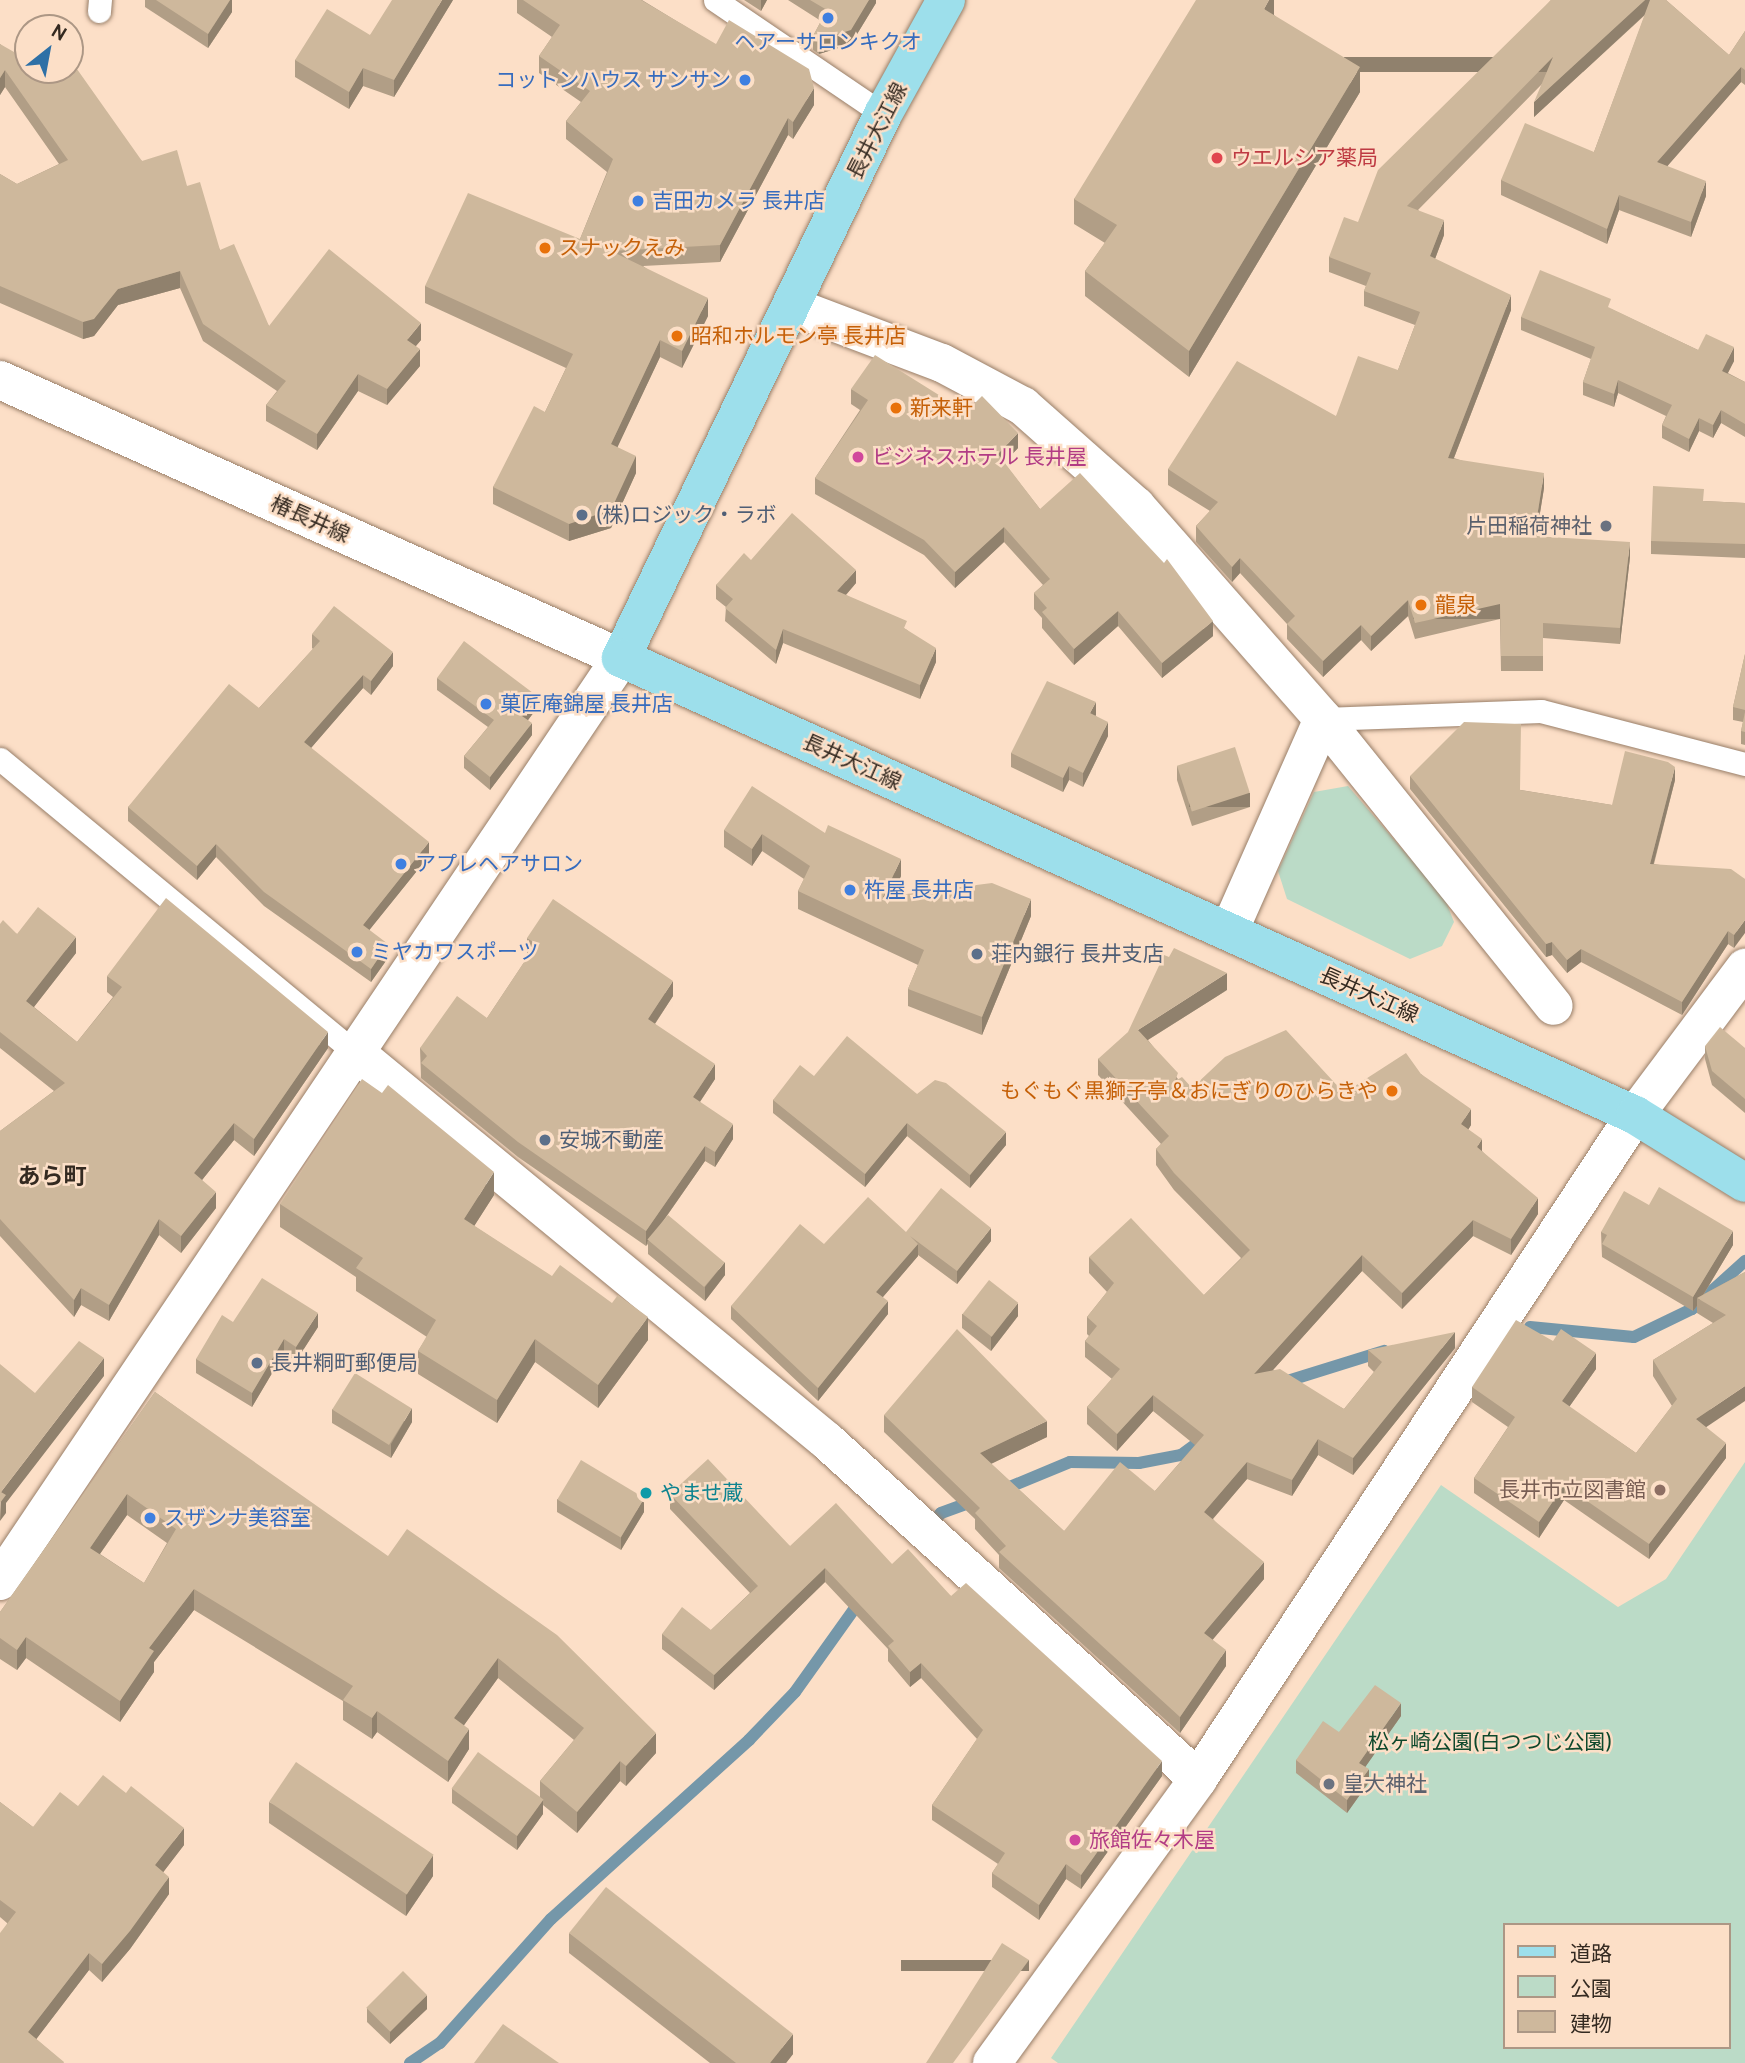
<!DOCTYPE html>
<html>
<head>
<meta charset="utf-8">
<style>
  body { margin:0 }
  #map { position:relative; width:1745px; height:2063px; overflow:hidden; background:#fcdfc7; font-family:Cabin,"Noto Sans JP",sans-serif }
  div>[style] { position:absolute }
  [style*='--x'] { left:calc(var(--x)*1px); top:calc(var(--y)*1px); width:calc(var(--w)*1px); rotate:calc(var(--a)*1deg) }
  .green>* { inset:0; background:#bbdbc7 }
  .stream>* { height:12px; margin:-6px; padding:0 6px; transform-origin:6px; border-radius:6px; background:#7597a9 }
  .roads { filter:drop-shadow(0 0 2px #987e68) drop-shadow(0 0 2px #987e68) }
  .service>* { height:23px; margin:-11.5px; padding:0 11.5px; transform-origin:11.5px; border-radius:11.5px; background:#fff }
  .minor>* { height:38px; margin:-19px; padding:0 19px; transform-origin:19px; border-radius:19px; background:#fff }
  .tertiary>* { height:38px; margin:-19px; padding:0 19px; transform-origin:19px; border-radius:19px; background:#fff }
  .secondary>* { height:38px; margin:-19px; padding:0 19px; transform-origin:19px; border-radius:19px; background:#fff }
  .primary>* { height:38px; margin:-19px; padding:0 19px; transform-origin:19px; border-radius:19px; background:#9ddfeb }
  .wall>* { inset:0; background:#b19e86 }
  .shaded-wall>* { inset:0; background:#90816d; transform-origin:0 0 }
  .building>* { inset:0; background:#ceb89c; transform-origin:0 0 }
  .dots>* { width:19px; height:19px; translate:-50% -50%; box-sizing:border-box; border:4px solid #fcdfc7; border-radius:50% }
  span { translate:-50% -50%; white-space:nowrap; text-align:center; line-height:1.15; -webkit-text-stroke:5px #fcdfc7; paint-order:stroke }
  .shop-label { font-size:21px; color:#366cbe }
  .right { translate:-100% -50%; text-align:right }
  .left { translate:0 -50%; text-align:left }
  .street-label { font-size:21px; color:#342a21 }
  .health-label { font-size:21px; color:#be3a42 }
  .food-label { font-size:21px; color:#c56008 }
  .hotel-label { font-size:21px; color:#b23c85 }
  .service-label { font-size:21px; color:#4e5e75 }
  .worship-label { font-size:21px; color:#5b616d }
  .education-label { font-size:21px; color:#785e54 }
  .culture-label { font-size:21px; color:#0d838f }
  .park-label { font-size:21px; color:#0e482c }
  .neighbourhood-label { font-size:23px; color:#342a21; font-weight:700 }
  .legend { position:absolute; left:1503px; top:1923px; width:228px; height:126px; box-sizing:border-box; background:#fcdfc7; border:2px solid #ac9785; margin:0; padding:9px 12px; list-style:none; font-size:21px; color:#342a21 }
  .legend li { display:flex; align-items:center; gap:14px; height:35px }
  .legend b { width:35px; border:2px solid #ac9785 }
  .north { position:absolute; left:14px; top:14px; width:70px; height:70px; box-sizing:border-box; background:#fcdfc7; border:2px solid #ac9785; border-radius:50%; rotate:31deg; font-size:19px; font-weight:700; line-height:28px; text-align:center; color:#342a21 }
  .north::after { content:''; display:block; margin:auto; width:24px; height:32px; background:#2e70a6; clip-path:polygon(50% 0,100% 100%,50% 72%,0 100%) }
</style>
</head>
<body>
<div id="map">
  <div class="green">
    <div style="clip-path:polygon(1348px 786px,1445px 899px,1454px 922px,1442px 946px,1410px 959px,1287px 899px,1278px 871px,1314px 792px)"></div>
    <div style="clip-path:polygon(evenodd,1745px 1462px,1745px 2063px,1058px 2063px,1051px 2058px,1441px 1485px,1618px 1607px,1666px 1579px,1745px 1462px,1505px 1925px,1729px 1925px,1729px 2047px,1505px 2047px,1505px 1925px)"></div>
  </div>
  <div class="stream">
    <div style="--x:1530;--y:1327;--w:104;--a:5.5"></div>
    <div style="--x:1634;--y:1337;--w:64;--a:-25.8"></div>
    <div style="--x:1692;--y:1309;--w:72;--a:-42.2"></div>
    <div style="--x:1281;--y:1383;--w:108;--a:-17.3"></div>
    <div style="--x:1000;--y:1491;--w:76;--a:-22.5"></div>
    <div style="--x:1070;--y:1462;--w:69;--a:0.8"></div>
    <div style="--x:1139;--y:1463;--w:43;--a:-10.8"></div>
    <div style="--x:1181;--y:1455;--w:32;--a:-36"></div>
    <div style="--x:932;--y:1524;--w:14;--a:-51"></div>
    <div style="--x:941;--y:1513;--w:38;--a:-20"></div>
    <div style="--x:410;--y:2063;--w:36;--a:-34"></div>
    <div style="--x:440;--y:2043;--w:166;--a:-48.2"></div>
    <div style="--x:551;--y:1919;--w:267;--a:-42.1"></div>
    <div style="--x:749;--y:1740;--w:66;--a:-46.2"></div>
    <div style="--x:795;--y:1692;--w:115;--a:-54.5"></div>
  </div>
  <div class="roads">
    <div class="service">
      <div style="--x:715;--y:0;--w:203;--a:34.2"></div>
      <div style="--x:99;--y:11;--w:11;--a:-85"></div>
      <div style="--x:1323;--y:719;--w:218;--a:-2.1"></div>
      <div style="--x:1541;--y:711;--w:211;--a:14.6"></div>
      <div style="--x:0;--y:759;--w:463;--a:39.6"></div>
    </div>
    <div class="minor">
      <div style="--x:791;--y:306;--w:161;--a:20.7"></div>
      <div style="--x:942;--y:363;--w:92;--a:28"></div>
      <div style="--x:1023;--y:406;--w:151;--a:41.5"></div>
      <div style="--x:1136;--y:506;--w:283;--a:48.7"></div>
      <div style="--x:1323;--y:719;--w:232;--a:113.9"></div>
      <div style="--x:1323;--y:719;--w:368;--a:51.2"></div>
      <div style="--x:357;--y:1054;--w:609;--a:39.47"></div>
      <div style="--x:827;--y:1441;--w:502;--a:42.34"></div>
      <div style="--x:992;--y:2063;--w:351;--a:-54"></div>
      <div style="--x:1198;--y:1779;--w:795;--a:-56.65"></div>
      <div style="--x:1635;--y:1115;--w:184;--a:-53.2"></div>
    </div>
    <div class="tertiary">
      <div style="--x:0;--y:1581;--w:1112;--a:-56.07"></div>
    </div>
    <div class="secondary">
      <div style="--x:0;--y:380;--w:680;--a:24.12"></div>
    </div>
    <div class="primary">
      <div style="--x:946;--y:0;--w:130;--a:118.9"></div>
      <div style="--x:883;--y:114;--w:604;--a:115.72"></div>
      <div style="--x:621;--y:658;--w:1112;--a:24.26"></div>
      <div style="--x:1635;--y:1115;--w:129;--a:31.7"></div>
    </div>
  </div>
  <div class="wall">
    <div style="clip-path:polygon(145px 0,232px 0,232px 12px,208px 48px,145px 7px)"></div>
    <div style="clip-path:polygon(453px 0,394px 97px,363px 86px,349px 109px,295px 77px,295px 60px,370px 35px)"></div>
    <div style="clip-path:polygon(517px 0,642px 0,814px 105px,793px 139px,788px 135px,720px 262px,643px 266px,708px 316px,682px 368px,660px 357px,617px 447px,636px 473px,611px 528px,569px 541px,493px 504px,493px 487px,545px 412px,566px 368px,425px 303px,425px 286px,580px 239px,607px 172px,566px 139px,566px 121px,581px 102px,539px 73px,539px 56px,552px 37px,517px 13px)"></div>
    <div style="clip-path:polygon(744px 0,767px 0,761px 11px)"></div>
    <div style="clip-path:polygon(788px 0,876px 0,876px 3px,851px 44px,819px 54px,813px 50px,813px 36px,821px 21px)"></div>
    <div style="clip-path:polygon(1274px 0,1274px 15px,1360px 92px,1189px 377px,1085px 296px,1085px 271px,1105px 243px,1074px 224px,1074px 199px)"></div>
    <div style="clip-path:polygon(1551px 0,1666px 0,1729px 55px,1745px 31px,1745px 85px,1741px 82px,1667px 166px,1706px 196px,1691px 237px,1619px 210px,1607px 244px,1501px 195px,1501px 180px,1594px 152px,1645px 15px,1534px 117px,1542px 84px,1418px 210px,1444px 235px,1435px 259px,1511px 310px,1454px 458px,1544px 488px,1536px 536px,1630px 557px,1620px 644px,1543px 638px,1543px 671px,1501px 671px,1500px 619px,1415px 639px,1408px 616px,1371px 651px,1361px 640px,1323px 677px,1287px 639px,1287px 624px,1240px 573px,1232px 582px,1196px 542px,1196px 526px,1210px 511px,1168px 485px,1168px 469px,1336px 416px,1398px 370px,1415px 325px,1364px 306px,1364px 291px,1366px 286px,1329px 272px,1329px 257px)"></div>
    <div style="clip-path:polygon(0 44px,142px 161px,187px 186px,220px 250px,269px 326px,421px 340px,416px 346px,420px 366px,387px 405px,358px 391px,317px 450px,266px 421px,266px 405px,277px 391px,203px 341px,180px 288px,118px 305px,94px 336px,83px 339px,0 303px,0 174px,17px 184px,59px 164px,5px 87px,0 95px)"></div>
    <div style="clip-path:polygon(1611px 309px,1698px 350px,1734px 361px,1728px 373px,1745px 382px,1745px 437px,1721px 423px,1713px 438px,1699px 431px,1689px 452px,1662px 438px,1662px 425px,1666px 416px,1618px 393px,1614px 407px,1583px 395px,1583px 382px,1591px 359px,1521px 330px,1521px 317px)"></div>
    <div style="clip-path:polygon(851px 389px,1018px 448px,1004px 463px,1040px 509px,1213px 636px,1162px 678px,1118px 626px,1074px 665px,1042px 628px,1042px 618px,1034px 609px,1034px 593px,1043px 585px,1004px 542px,955px 588px,924px 555px,815px 494px,815px 478px,860px 410px,851px 404px)"></div>
    <div style="clip-path:polygon(1704px 501px,1745px 503px,1745px 558px,1651px 554px,1651px 541px)"></div>
    <div style="clip-path:polygon(751px 560px,856px 583px,846px 595px,907px 630px,936px 662px,920px 699px,783px 643px,776px 664px,725px 621px,726px 607px,716px 599px,716px 585px)"></div>
    <div style="clip-path:polygon(312px 634px,393px 666px,371px 695px,363px 688px,311px 748px,429px 856px,369px 930px,388px 958px,371px 982px,264px 906px,216px 857px,197px 880px,128px 821px,128px 807px,259px 708px,313px 649px,312px 648px)"></div>
    <div style="clip-path:polygon(1745px 654px,1745px 745px,1741px 744px,1741px 731px,1743px 722px,1733px 720px,1733px 707px)"></div>
    <div style="clip-path:polygon(437px 678px,537px 708px,528px 720px,532px 735px,490px 790px,464px 768px,464px 756px,488px 727px,437px 690px)"></div>
    <div style="clip-path:polygon(1096px 716px,1108px 736px,1083px 787px,1069px 780px,1063px 792px,1011px 767px,1011px 753px)"></div>
    <div style="clip-path:polygon(1177px 766px,1250px 807px,1192px 826px,1177px 780px)"></div>
    <div style="clip-path:polygon(1410px 776px,1521px 790px,1612px 805px,1675px 780px,1654px 864px,1745px 879px,1734px 948px,1728px 944px,1682px 1015px,1581px 962px,1567px 973px,1552px 955px,1546px 957px,1410px 789px)"></div>
    <div style="clip-path:polygon(724px 830px,825px 833px,901px 876px,892px 896px,1031px 916px,982px 1035px,908px 1006px,908px 989px,918px 965px,798px 909px,798px 891px,804px 879px,762px 851px,752px 866px,724px 847px)"></div>
    <div style="clip-path:polygon(0 924px,17px 934px,76px 953px,34px 1007px,77px 1042px,113px 997px,107px 992px,107px 976px,328px 1048px,254px 1156px,234px 1140px,202px 1180px,216px 1208px,181px 1253px,159px 1235px,109px 1321px,81px 1305px,74px 1317px,0 1236px,0 1131px,54px 1091px,0 1048px)"></div>
    <div style="clip-path:polygon(527px 938px,673px 996px,655px 1024px,715px 1079px,700px 1102px,733px 1139px,715px 1167px,705px 1161px,662px 1223px,725px 1275px,705px 1301px,648px 1254px,648px 1244px,646px 1246px,518px 1157px,421px 1078px,420px 1048px,487px 1018px,529px 955px,527px 953px)"></div>
    <div style="clip-path:polygon(1227px 990px,1148px 1040px,1178px 1079px,1192px 1088px,1344px 1093px,1421px 1074px,1471px 1125px,1468px 1130px,1482px 1151px,1538px 1214px,1511px 1255px,1473px 1236px,1402px 1309px,1362px 1271px,1273px 1370px,1344px 1409px,1374px 1372px,1368px 1366px,1368px 1350px,1455px 1348px,1353px 1475px,1318px 1455px,1292px 1496px,1247px 1479px,1213px 1519px,1264px 1579px,1212px 1640px,1226px 1666px,1180px 1733px,999px 1568px,999px 1555px,975px 1529px,975px 1519px,884px 1432px,884px 1415px,1047px 1437px,991px 1464px,1064px 1531px,1155px 1491px,1195px 1445px,1153px 1411px,1117px 1451px,1087px 1424px,1087px 1407px,1112px 1379px,1085px 1357px,1085px 1341px,1089px 1336px,1087px 1334px,1087px 1317px,1107px 1292px,1089px 1273px,1089px 1257px,1204px 1295px,1241px 1258px,1174px 1190px,1156px 1165px,1156px 1149px,1161px 1144px,1098px 1075px,1098px 1059px)"></div>
    <div style="clip-path:polygon(1705px 1046px,1745px 1048px,1745px 1113px,1712px 1085px,1705px 1059px)"></div>
    <div style="clip-path:polygon(814px 1076px,917px 1094px,1006px 1145px,970px 1188px,907px 1136px,865px 1187px,773px 1113px,773px 1100px)"></div>
    <div style="clip-path:polygon(494px 1195px,474px 1226px,648px 1340px,598px 1408px,535px 1362px,497px 1423px,418px 1374px,418px 1351px,427px 1337px,356px 1291px,356px 1277px,280px 1227px,280px 1204px)"></div>
    <div style="clip-path:polygon(1649px 1205px,1733px 1245px,1704px 1294px,1745px 1272px,1706px 1427px,1726px 1458px,1649px 1559px,1564px 1500px,1539px 1538px,1474px 1493px,1474px 1478px,1508px 1427px,1472px 1402px,1472px 1387px,1596px 1369px,1569px 1407px,1636px 1453px,1672px 1406px,1653px 1376px,1653px 1360px,1713px 1323px,1697px 1313px,1697px 1306px,1693px 1311px,1602px 1257px,1601px 1232px)"></div>
    <div style="clip-path:polygon(906px 1232px,991px 1241px,957px 1284px,918px 1255px,918px 1256px,883px 1297px,888px 1314px,818px 1401px,731px 1319px,731px 1306px)"></div>
    <div style="clip-path:polygon(962px 1314px,1018px 1316px,991px 1351px,962px 1328px)"></div>
    <div style="clip-path:polygon(318px 1327px,296px 1361px,284px 1353px,252px 1407px,196px 1373px,196px 1359px)"></div>
    <div style="clip-path:polygon(evenodd,155px 1392px,656px 1753px,626px 1786px,620px 1781px,577px 1833px,543px 1805px,543px 1814px,517px 1850px,452px 1803px,452px 1789px,540px 1797px,540px 1781px,574px 1740px,498px 1678px,464px 1725px,469px 1749px,448px 1782px,377px 1732px,372px 1739px,343px 1720px,343px 1701px,194px 1610px,154px 1662px,154px 1672px,120px 1722px,26px 1658px,17px 1670px,0 1659px,0 1612px,155px 1392px,127px 1515px,167px 1543px,144px 1583px,100px 1554px,127px 1515px)"></div>
    <div style="clip-path:polygon(332px 1409px,412px 1422px,391px 1458px,332px 1423px)"></div>
    <div style="clip-path:polygon(670px 1494px,790px 1546px,892px 1564px,951px 1596px,1162px 1776px,1081px 1889px,1066px 1879px,1039px 1920px,992px 1887px,992px 1873px,998px 1864px,932px 1820px,932px 1805px,977px 1739px,921px 1678px,910px 1687px,888px 1661px,888px 1649px,825px 1582px,714px 1690px,662px 1649px,662px 1634px,711px 1630px,750px 1593px,670px 1509px)"></div>
    <div style="clip-path:polygon(557px 1499px,644px 1512px,621px 1550px,557px 1512px)"></div>
    <div style="clip-path:polygon(1401px 1716px,1365px 1767px,1369px 1782px,1347px 1813px,1296px 1773px,1296px 1760px,1339px 1732px)"></div>
    <div style="clip-path:polygon(0 1802px,33px 1827px,78px 1806px,184px 1845px,163px 1872px,169px 1894px,130px 1949px,102px 1982px,89px 1970px,36px 2039px,64px 2063px,0 2063px,7px 1923px,0 1917px)"></div>
    <div style="clip-path:polygon(269px 1802px,433px 1876px,406px 1916px,269px 1823px)"></div>
    <div style="clip-path:polygon(569px 1933px,793px 2054px,786px 2063px,710px 2063px,569px 1953px)"></div>
    <div style="clip-path:polygon(367px 2008px,427px 2009px,390px 2044px,367px 2022px)"></div>
  </div>
  <div class="shaded-wall">
    <div style="clip-path:polygon(230px 0,232px 0,232px 12px,208px 48px,208px 34px)"></div>
    <div style="clip-path:polygon(442px 0,453px 0,394px 97px,394px 80px)"></div>
    <div style="clip-path:polygon(761px 0,767px 0,761px 11px)"></div>
    <div style="clip-path:polygon(869px 0,876px 0,876px 3px,851px 44px,819px 54px,819px 40px)"></div>
    <div style="clip-path:polygon(1269px 0,1274px 0,1274px 17px,1264px 9px)"></div>
    <div style="clip-path:polygon(1645px 0,1653px 0,1653px 7px,1534px 117px,1534px 102px)"></div>
    <div style="left:1553px;top:57px;width:15px;height:209px;rotate:90deg"></div>
    <div style="clip-path:polygon(1360px 67px,1360px 92px,1189px 377px,1189px 351px)"></div>
    <div style="clip-path:polygon(1741px 67px,1741px 82px,1657px 178px,1657px 162px)"></div>
    <div style="clip-path:polygon(363px 68px,363px 86px,349px 109px,349px 92px)"></div>
    <div style="clip-path:polygon(5px 70px,5px 87px,0 95px,0 78px)"></div>
    <div style="clip-path:polygon(814px 88px,814px 105px,793px 139px,793px 122px)"></div>
    <div style="clip-path:polygon(788px 118px,788px 135px,720px 262px,720px 245px)"></div>
    <div style="clip-path:polygon(1706px 181px,1706px 196px,1691px 237px,1691px 222px)"></div>
    <div style="clip-path:polygon(1619px 195px,1619px 210px,1607px 244px,1607px 229px)"></div>
    <div style="clip-path:polygon(1444px 220px,1444px 235px,1430px 272px,1430px 256px)"></div>
    <div style="clip-path:polygon(180px 271px,180px 288px,118px 305px,94px 336px,83px 339px,83px 322px,118px 289px)"></div>
    <div style="clip-path:polygon(1511px 295px,1511px 310px,1448px 473px,1448px 458px)"></div>
    <div style="clip-path:polygon(708px 298px,708px 316px,682px 368px,682px 351px)"></div>
    <div style="clip-path:polygon(421px 323px,421px 340px,407px 356px,407px 340px)"></div>
    <div style="clip-path:polygon(660px 340px,660px 357px,611px 461px,611px 444px)"></div>
    <div style="clip-path:polygon(1734px 347px,1734px 361px,1722px 384px,1722px 371px)"></div>
    <div style="clip-path:polygon(420px 349px,420px 366px,387px 405px,387px 389px)"></div>
    <div style="clip-path:polygon(358px 374px,358px 391px,317px 450px,317px 434px)"></div>
    <div style="clip-path:polygon(1618px 380px,1618px 393px,1614px 407px,1614px 394px)"></div>
    <div style="clip-path:polygon(1721px 410px,1721px 423px,1713px 438px,1713px 425px)"></div>
    <div style="clip-path:polygon(1699px 418px,1699px 431px,1689px 452px,1689px 439px)"></div>
    <div style="clip-path:polygon(1018px 433px,1018px 448px,998px 469px,998px 454px)"></div>
    <div style="clip-path:polygon(636px 456px,636px 473px,611px 528px,569px 541px,569px 524px)"></div>
    <div style="clip-path:polygon(1544px 473px,1544px 488px,1534px 551px,1534px 536px)"></div>
    <div style="clip-path:polygon(1004px 527px,1004px 542px,955px 588px,955px 572px)"></div>
    <div style="clip-path:polygon(1630px 542px,1630px 557px,1620px 644px,1620px 628px)"></div>
    <div style="clip-path:polygon(1240px 558px,1240px 573px,1232px 582px,1232px 567px)"></div>
    <div style="clip-path:polygon(856px 570px,856px 583px,837px 605px,837px 591px)"></div>
    <div style="clip-path:polygon(1408px 600px,1408px 616px,1371px 651px,1371px 636px)"></div>
    <div style="left:1500px;top:604px;width:15px;height:87px;rotate:90deg"></div>
    <div style="clip-path:polygon(1118px 611px,1118px 626px,1074px 665px,1074px 649px)"></div>
    <div style="clip-path:polygon(1213px 621px,1213px 636px,1162px 678px,1162px 663px)"></div>
    <div style="clip-path:polygon(1361px 625px,1361px 640px,1323px 677px,1323px 661px)"></div>
    <div style="clip-path:polygon(783px 629px,783px 643px,776px 664px,776px 650px)"></div>
    <div style="clip-path:polygon(936px 648px,936px 662px,920px 699px,920px 685px)"></div>
    <div style="clip-path:polygon(393px 652px,393px 666px,371px 695px,371px 681px)"></div>
    <div style="clip-path:polygon(363px 675px,363px 688px,304px 756px,304px 742px)"></div>
    <div style="clip-path:polygon(537px 696px,537px 708px,522px 728px,522px 716px)"></div>
    <div style="clip-path:polygon(1096px 702px,1096px 715px,1090px 727px,1090px 713px)"></div>
    <div style="clip-path:polygon(1108px 722px,1108px 736px,1083px 787px,1083px 773px)"></div>
    <div style="clip-path:polygon(532px 723px,532px 735px,490px 790px,490px 777px)"></div>
    <div style="clip-path:polygon(1069px 766px,1069px 780px,1063px 792px,1063px 778px)"></div>
    <div style="clip-path:polygon(1675px 767px,1675px 780px,1650px 877px,1650px 864px)"></div>
    <div style="left:1250px;top:793px;width:14px;height:61px;rotate:90deg"></div>
    <div style="clip-path:polygon(762px 834px,762px 851px,752px 866px,752px 849px)"></div>
    <div style="clip-path:polygon(429px 842px,429px 856px,363px 938px,363px 925px)"></div>
    <div style="clip-path:polygon(216px 844px,216px 857px,197px 880px,197px 866px)"></div>
    <div style="clip-path:polygon(901px 859px,901px 876px,883px 915px,883px 897px)"></div>
    <div style="clip-path:polygon(1031px 899px,1031px 916px,982px 1035px,982px 1017px)"></div>
    <div style="clip-path:polygon(1745px 920px,1745px 933px,1734px 948px,1734px 935px)"></div>
    <div style="clip-path:polygon(1728px 931px,1728px 944px,1682px 1015px,1682px 1002px)"></div>
    <div style="clip-path:polygon(76px 937px,76px 953px,26px 1017px,26px 1001px)"></div>
    <div style="clip-path:polygon(1552px 942px,1552px 955px,1546px 957px,1546px 944px)"></div>
    <div style="clip-path:polygon(388px 944px,388px 958px,371px 982px,371px 969px)"></div>
    <div style="clip-path:polygon(1581px 949px,1581px 962px,1567px 973px,1567px 960px)"></div>
    <div style="clip-path:polygon(1227px 973px,1227px 990px,1138px 1046px,1138px 1030px)"></div>
    <div style="clip-path:polygon(673px 981px,673px 996px,648px 1034px,648px 1019px)"></div>
    <div style="clip-path:polygon(328px 1032px,328px 1048px,254px 1156px,254px 1139px)"></div>
    <div style="clip-path:polygon(715px 1064px,715px 1079px,693px 1112px,693px 1097px)"></div>
    <div style="clip-path:polygon(1471px 1109px,1471px 1125px,1461px 1141px,1461px 1124px)"></div>
    <div style="clip-path:polygon(234px 1123px,234px 1140px,194px 1190px,194px 1173px)"></div>
    <div style="clip-path:polygon(907px 1123px,907px 1136px,865px 1187px,865px 1174px)"></div>
    <div style="clip-path:polygon(733px 1124px,733px 1139px,715px 1167px,715px 1152px)"></div>
    <div style="clip-path:polygon(1006px 1132px,1006px 1145px,970px 1188px,970px 1175px)"></div>
    <div style="clip-path:polygon(1482px 1139px,1482px 1155px,1477px 1147px)"></div>
    <div style="clip-path:polygon(705px 1146px,705px 1161px,649px 1241px,648px 1240px,646px 1246px,646px 1231px)"></div>
    <div style="clip-path:polygon(494px 1172px,494px 1195px,464px 1242px,464px 1219px)"></div>
    <div style="clip-path:polygon(216px 1192px,216px 1208px,181px 1253px,181px 1236px)"></div>
    <div style="clip-path:polygon(1538px 1198px,1538px 1214px,1511px 1255px,1511px 1239px)"></div>
    <div style="clip-path:polygon(159px 1219px,159px 1235px,109px 1321px,109px 1305px)"></div>
    <div style="clip-path:polygon(1473px 1220px,1473px 1236px,1402px 1309px,1402px 1293px)"></div>
    <div style="clip-path:polygon(991px 1228px,991px 1241px,957px 1284px,957px 1271px)"></div>
    <div style="clip-path:polygon(1733px 1231px,1733px 1245px,1700px 1300px,1697px 1298px,1697px 1306px,1693px 1311px,1693px 1297px)"></div>
    <div style="clip-path:polygon(918px 1244px,918px 1256px,876px 1305px,876px 1292px)"></div>
    <div style="clip-path:polygon(1362px 1255px,1362px 1271px,1254px 1391px,1254px 1374px)"></div>
    <div style="clip-path:polygon(725px 1262px,725px 1275px,705px 1301px,705px 1287px)"></div>
    <div style="clip-path:polygon(81px 1288px,81px 1305px,74px 1317px,74px 1300px)"></div>
    <div style="clip-path:polygon(888px 1301px,888px 1314px,818px 1401px,818px 1388px)"></div>
    <div style="clip-path:polygon(1018px 1303px,1018px 1316px,991px 1351px,991px 1337px)"></div>
    <div style="clip-path:polygon(318px 1313px,318px 1327px,296px 1361px,296px 1347px)"></div>
    <div style="clip-path:polygon(648px 1317px,648px 1340px,598px 1408px,598px 1385px)"></div>
    <div style="clip-path:polygon(1455px 1332px,1455px 1348px,1353px 1475px,1353px 1458px)"></div>
    <div style="clip-path:polygon(284px 1339px,284px 1353px,252px 1407px,252px 1393px)"></div>
    <div style="clip-path:polygon(535px 1339px,535px 1362px,497px 1423px,497px 1400px)"></div>
    <div style="clip-path:polygon(1596px 1353px,1596px 1369px,1562px 1417px,1562px 1401px)"></div>
    <div style="clip-path:polygon(104px 1358px,104px 1376px,6px 1503px,6px 1513px,0 1521px,1px 1492px)"></div>
    <div style="clip-path:polygon(1745px 1386px,1745px 1401px,1696px 1434px,1696px 1419px)"></div>
    <div style="clip-path:polygon(1153px 1395px,1153px 1411px,1117px 1451px,1117px 1434px)"></div>
    <div style="clip-path:polygon(412px 1408px,412px 1422px,391px 1458px,391px 1444px)"></div>
    <div style="clip-path:polygon(1047px 1421px,1047px 1437px,980px 1469px,980px 1453px)"></div>
    <div style="clip-path:polygon(1318px 1439px,1318px 1455px,1292px 1496px,1292px 1480px)"></div>
    <div style="clip-path:polygon(1726px 1443px,1726px 1458px,1649px 1559px,1649px 1544px)"></div>
    <div style="clip-path:polygon(1247px 1462px,1247px 1479px,1204px 1529px,1204px 1512px)"></div>
    <div style="clip-path:polygon(1564px 1485px,1564px 1500px,1539px 1538px,1539px 1522px)"></div>
    <div style="clip-path:polygon(127px 1494px,127px 1515px,90px 1568px,90px 1548px)"></div>
    <div style="clip-path:polygon(644px 1498px,644px 1512px,621px 1550px,621px 1537px)"></div>
    <div style="clip-path:polygon(1264px 1562px,1264px 1579px,1204px 1650px,1204px 1633px)"></div>
    <div style="clip-path:polygon(825px 1568px,825px 1582px,714px 1690px,714px 1675px)"></div>
    <div style="clip-path:polygon(194px 1589px,194px 1610px,154px 1662px,154px 1672px,120px 1722px,120px 1701px,149px 1648px)"></div>
    <div style="clip-path:polygon(26px 1637px,26px 1658px,17px 1670px,17px 1650px)"></div>
    <div style="clip-path:polygon(1226px 1650px,1226px 1666px,1180px 1733px,1180px 1717px)"></div>
    <div style="clip-path:polygon(498px 1658px,498px 1678px,454px 1739px,454px 1718px)"></div>
    <div style="clip-path:polygon(921px 1663px,921px 1678px,910px 1687px,910px 1672px)"></div>
    <div style="clip-path:polygon(1401px 1703px,1401px 1716px,1359px 1776px,1359px 1763px)"></div>
    <div style="clip-path:polygon(377px 1711px,377px 1732px,372px 1739px,372px 1718px)"></div>
    <div style="clip-path:polygon(469px 1729px,469px 1749px,448px 1782px,448px 1761px)"></div>
    <div style="clip-path:polygon(656px 1733px,656px 1753px,626px 1786px,626px 1766px)"></div>
    <div style="clip-path:polygon(620px 1761px,620px 1781px,577px 1833px,577px 1812px)"></div>
    <div style="clip-path:polygon(1162px 1761px,1162px 1776px,1081px 1889px,1081px 1875px)"></div>
    <div style="clip-path:polygon(1369px 1769px,1369px 1782px,1347px 1813px,1347px 1800px)"></div>
    <div style="clip-path:polygon(543px 1800px,543px 1814px,517px 1850px,517px 1836px)"></div>
    <div style="clip-path:polygon(184px 1828px,184px 1845px,155px 1883px,155px 1865px)"></div>
    <div style="clip-path:polygon(433px 1855px,433px 1876px,406px 1916px,406px 1895px)"></div>
    <div style="clip-path:polygon(1066px 1864px,1066px 1879px,1039px 1920px,1039px 1905px)"></div>
    <div style="clip-path:polygon(169px 1877px,169px 1894px,130px 1949px,102px 1982px,102px 1964px)"></div>
    <div style="clip-path:polygon(89px 1953px,89px 1970px,28px 2050px,28px 2032px)"></div>
    <div style="left:1029px;top:1960px;width:11px;height:128px;rotate:90deg"></div>
    <div style="clip-path:polygon(427px 1995px,427px 2009px,390px 2044px,390px 2030px)"></div>
    <div style="clip-path:polygon(793px 2034px,793px 2054px,786px 2063px,770px 2063px)"></div>
  </div>
  <div class="building">
    <div style="clip-path:polygon(156px 0,230px 0,208px 34px)"></div>
    <div style="clip-path:polygon(392px 0,442px 0,394px 80px,363px 68px,349px 92px,295px 60px,327px 9px,370px 35px)"></div>
    <div style="clip-path:polygon(523px 0,641px 0,716px 44px,729px 20px,809px 69px,814px 88px,793px 122px,788px 118px,720px 245px,611px 251px,708px 298px,682px 351px,660px 340px,611px 444px,636px 456px,611px 510px,569px 524px,493px 487px,534px 406px,545px 412px,573px 354px,425px 286px,468px 193px,580px 239px,613px 159px,566px 121px,590px 91px,539px 56px,560px 25px)"></div>
    <div style="clip-path:polygon(810px 0,869px 0,851px 30px,819px 40px,813px 36px,827px 10px)"></div>
    <div style="clip-path:polygon(1196px 0,1269px 0,1264px 9px,1360px 67px,1189px 351px,1085px 271px,1117px 225px,1074px 199px)"></div>
    <div style="clip-path:polygon(1551px 0,1645px 0,1534px 102px,1553px 57px,1407px 206px,1444px 220px,1430px 256px,1511px 295px,1448px 458px,1544px 473px,1534px 536px,1630px 542px,1620px 628px,1543px 623px,1543px 656px,1501px 656px,1500px 604px,1415px 623px,1408px 600px,1371px 636px,1361px 625px,1323px 661px,1287px 624px,1295px 616px,1240px 558px,1232px 567px,1196px 526px,1218px 502px,1168px 469px,1237px 361px,1336px 416px,1358px 356px,1398px 370px,1420px 312px,1364px 291px,1371px 273px,1329px 257px,1344px 217px,1358px 222px,1378px 170px)"></div>
    <div style="clip-path:polygon(1650px 0,1666px 0,1729px 55px,1745px 31px,1745px 70px,1741px 67px,1657px 162px,1706px 181px,1691px 222px,1619px 195px,1607px 229px,1501px 180px,1525px 123px,1594px 152px)"></div>
    <div style="clip-path:polygon(0 44px,28px 60px,28px 70px,58px 70px,59px 71px,61px 70px,70px 70px,70px 63px,72px 62px,142px 161px,177px 150px,187px 186px,200px 182px,220px 250px,234px 244px,269px 326px,329px 249px,421px 323px,407px 340px,420px 349px,387px 389px,358px 374px,317px 434px,266px 405px,286px 381px,203px 324px,180px 271px,118px 289px,94px 319px,83px 322px,0 286px,0 174px,17px 184px,68px 160px,5px 70px,0 78px)"></div>
    <div style="clip-path:polygon(1540px 270px,1611px 299px,1608px 307px,1698px 350px,1706px 334px,1734px 347px,1722px 371px,1745px 382px,1745px 424px,1721px 410px,1713px 425px,1699px 418px,1689px 439px,1662px 425px,1672px 405px,1618px 380px,1614px 394px,1583px 382px,1595px 347px,1521px 317px)"></div>
    <div style="clip-path:polygon(875px 355px,966px 412px,982px 396px,1018px 433px,998px 454px,1040px 509px,1080px 473px,1164px 563px,1167px 559px,1213px 621px,1162px 663px,1118px 611px,1074px 649px,1042px 612px,1047px 608px,1034px 593px,1050px 579px,1004px 527px,955px 572px,924px 540px,815px 478px,868px 400px,851px 389px)"></div>
    <div style="clip-path:polygon(1653px 486px,1704px 489px,1703px 501px,1745px 503px,1745px 544px,1651px 541px)"></div>
    <div style="clip-path:polygon(792px 513px,856px 570px,837px 591px,907px 621px,904px 628px,936px 648px,920px 685px,783px 629px,776px 650px,725px 608px,733px 599px,716px 585px,744px 553px,751px 560px)"></div>
    <div style="clip-path:polygon(334px 606px,393px 652px,371px 681px,363px 675px,304px 742px,429px 842px,363px 925px,388px 944px,371px 969px,264px 892px,216px 844px,197px 866px,128px 807px,229px 684px,259px 708px,320px 641px,312px 634px)"></div>
    <div style="clip-path:polygon(464px 641px,537px 696px,522px 716px,532px 723px,490px 777px,464px 756px,494px 720px,437px 678px)"></div>
    <div style="clip-path:polygon(1745px 654px,1745px 710px,1733px 707px)"></div>
    <div style="clip-path:polygon(1047px 681px,1096px 702px,1090px 713px,1108px 722px,1083px 773px,1069px 766px,1063px 778px,1011px 753px)"></div>
    <div style="clip-path:polygon(1745px 712px,1745px 732px,1741px 731px)"></div>
    <div style="clip-path:polygon(1464px 722px,1521px 724px,1520px 790px,1612px 805px,1625px 751px,1668px 762px,1675px 767px,1650px 864px,1731px 869px,1745px 879px,1745px 920px,1734px 935px,1728px 931px,1682px 1002px,1581px 949px,1567px 960px,1552px 942px,1546px 944px,1410px 776px)"></div>
    <div style="left:1235px;top:747px;width:48px;height:61px;rotate:72deg"></div>
    <div style="clip-path:polygon(752px 786px,825px 833px,828px 825px,901px 859px,883px 897px,992px 883px,1031px 899px,982px 1017px,908px 989px,924px 950px,798px 891px,810px 866px,762px 834px,752px 849px,724px 830px)"></div>
    <div style="clip-path:polygon(166px 898px,328px 1032px,254px 1139px,234px 1123px,194px 1173px,216px 1192px,181px 1236px,159px 1219px,109px 1305px,81px 1288px,74px 1300px,0 1219px,0 1131px,65px 1083px,0 1032px,0 924px,3px 920px,17px 934px,38px 907px,76px 937px,26px 1001px,77px 1042px,122px 987px,107px 976px)"></div>
    <div style="clip-path:polygon(553px 899px,673px 981px,648px 1019px,715px 1064px,693px 1097px,733px 1124px,715px 1152px,705px 1146px,646px 1231px,518px 1142px,421px 1063px,427px 1056px,420px 1048px,457px 996px,487px 1018px,536px 944px,527px 938px)"></div>
    <div style="clip-path:polygon(1174px 948px,1227px 973px,1138px 1030px,1178px 1073px,1175px 1081px,1182px 1077px,1192px 1088px,1225px 1057px,1286px 1030px,1344px 1093px,1406px 1053px,1421px 1074px,1471px 1109px,1461px 1124px,1482px 1139px,1477px 1147px,1538px 1198px,1511px 1239px,1473px 1220px,1402px 1293px,1362px 1255px,1254px 1374px,1280px 1369px,1344px 1409px,1382px 1362px,1368px 1350px,1455px 1332px,1353px 1458px,1318px 1439px,1292px 1480px,1247px 1462px,1204px 1512px,1264px 1562px,1204px 1633px,1226px 1650px,1180px 1717px,999px 1552px,1006px 1546px,975px 1513px,980px 1508px,884px 1415px,957px 1329px,1047px 1421px,980px 1453px,1064px 1531px,1120px 1462px,1155px 1491px,1204px 1435px,1153px 1395px,1117px 1434px,1087px 1407px,1120px 1369px,1085px 1341px,1097px 1326px,1087px 1317px,1114px 1283px,1089px 1257px,1131px 1218px,1204px 1295px,1250px 1250px,1174px 1173px,1156px 1149px,1169px 1136px,1098px 1059px,1128px 1032px,1164px 955px,1169px 957px)"></div>
    <div style="clip-path:polygon(1720px 1027px,1745px 1048px,1745px 1099px,1712px 1071px,1705px 1046px)"></div>
    <div style="clip-path:polygon(847px 1036px,917px 1094px,935px 1080px,946px 1083px,1006px 1132px,970px 1175px,907px 1123px,865px 1174px,773px 1100px,800px 1065px,814px 1076px)"></div>
    <div style="clip-path:polygon(362px 1079px,382px 1093px,388px 1085px,494px 1172px,464px 1219px,552px 1276px,560px 1265px,612px 1303px,618px 1295px,648px 1317px,598px 1385px,535px 1339px,497px 1400px,418px 1351px,436px 1320px,356px 1268px,363px 1258px,280px 1204px)"></div>
    <div style="clip-path:polygon(1659px 1187px,1733px 1231px,1693px 1297px,1602px 1244px,1607px 1235px,1601px 1232px,1624px 1191px,1649px 1205px)"></div>
    <div style="clip-path:polygon(941px 1188px,991px 1228px,957px 1271px,910px 1236px,918px 1244px,876px 1292px,888px 1301px,818px 1388px,731px 1306px,800px 1224px,824px 1244px,868px 1197px,906px 1232px)"></div>
    <div style="left:668px;top:1215px;width:74px;height:32px;rotate:40deg"></div>
    <div style="clip-path:polygon(1745px 1272px,1745px 1386px,1696px 1419px,1726px 1443px,1649px 1544px,1564px 1485px,1539px 1522px,1474px 1478px,1515px 1417px,1472px 1387px,1516px 1320px,1553px 1341px,1561px 1329px,1596px 1353px,1562px 1401px,1636px 1453px,1677px 1399px,1653px 1360px,1726px 1315px,1697px 1298px)"></div>
    <div style="clip-path:polygon(262px 1278px,318px 1313px,296px 1347px,284px 1339px,252px 1393px,196px 1359px,222px 1315px,233px 1322px)"></div>
    <div style="left:989px;top:1280px;width:37px;height:43px;rotate:38deg"></div>
    <div style="clip-path:polygon(79px 1341px,104px 1358px,1px 1492px,6px 1495px,0 1503px,0 1364px,35px 1393px)"></div>
    <div style="left:355px;top:1373px;width:67px;height:43px;rotate:32deg"></div>
    <div style="clip-path:polygon(evenodd,155px 1392px,388px 1556px,407px 1529px,557px 1635px,656px 1733px,626px 1766px,620px 1761px,577px 1812px,540px 1781px,584px 1728px,498px 1658px,454px 1718px,469px 1729px,448px 1761px,377px 1711px,372px 1718px,343px 1700px,353px 1686px,194px 1589px,149px 1648px,154px 1651px,120px 1701px,26px 1637px,17px 1650px,0 1638px,0 1612px,155px 1392px,127px 1494px,176px 1529px,144px 1583px,90px 1548px,127px 1494px)"></div>
    <div style="clip-path:polygon(708px 1459px,790px 1546px,836px 1503px,892px 1564px,908px 1549px,951px 1596px,966px 1583px,1162px 1761px,1081px 1875px,1066px 1864px,1039px 1905px,992px 1873px,1005px 1853px,932px 1805px,983px 1730px,921px 1663px,910px 1672px,888px 1646px,894px 1641px,825px 1568px,714px 1675px,662px 1634px,682px 1607px,711px 1630px,758px 1586px,670px 1494px)"></div>
    <div style="left:581px;top:1460px;width:74px;height:46px;rotate:31deg"></div>
    <div style="clip-path:polygon(1375px 1685px,1401px 1703px,1359px 1763px,1369px 1769px,1347px 1800px,1296px 1760px,1323px 1721px,1339px 1732px)"></div>
    <div style="left:478px;top:1752px;width:81px;height:45px;rotate:36deg"></div>
    <div style="left:296px;top:1762px;width:166px;height:48px;rotate:34deg"></div>
    <div style="clip-path:polygon(103px 1775px,126px 1793px,131px 1786px,184px 1828px,155px 1865px,169px 1877px,130px 1931px,102px 1964px,89px 1953px,28px 2032px,64px 2062px,63px 2063px,0 2063px,0 1933px,16px 1912px,0 1900px,0 1802px,33px 1827px,60px 1792px,78px 1806px)"></div>
    <div style="clip-path:polygon(606px 1887px,793px 2034px,770px 2063px,736px 2063px,569px 1933px)"></div>
    <div style="clip-path:polygon(1002px 1943px,1029px 1960px,953px 2063px,926px 2063px)"></div>
    <div style="left:403px;top:1971px;width:34px;height:52px;rotate:45deg"></div>
    <div style="clip-path:polygon(503px 2024px,559px 2063px,474px 2063px)"></div>
  </div>
  <div class="dots">
    <div style="left:828px;top:18px;background:#3f7fe0"></div>
    <div style="left:745px;top:80px;background:#3f7fe0"></div>
    <div style="left:1217px;top:158px;background:#e0444e"></div>
    <div style="left:638px;top:201px;background:#3f7fe0"></div>
    <div style="left:545px;top:248px;background:#e8710a"></div>
    <div style="left:677px;top:336px;background:#e8710a"></div>
    <div style="left:896px;top:408px;background:#e8710a"></div>
    <div style="left:858px;top:457px;background:#d1479c"></div>
    <div style="left:582px;top:515px;background:#5c6f8a"></div>
    <div style="left:1606px;top:526px;background:#6b7280"></div>
    <div style="left:1421px;top:605px;background:#e8710a"></div>
    <div style="left:486px;top:704px;background:#3f7fe0"></div>
    <div style="left:401px;top:864px;background:#3f7fe0"></div>
    <div style="left:850px;top:890px;background:#3f7fe0"></div>
    <div style="left:357px;top:952px;background:#3f7fe0"></div>
    <div style="left:977px;top:954px;background:#5c6f8a"></div>
    <div style="left:1392px;top:1091px;background:#e8710a"></div>
    <div style="left:545px;top:1140px;background:#5c6f8a"></div>
    <div style="left:257px;top:1363px;background:#5c6f8a"></div>
    <div style="left:1660px;top:1490px;background:#8d6e63"></div>
    <div style="left:646px;top:1493px;background:#0f9aa8"></div>
    <div style="left:150px;top:1518px;background:#3f7fe0"></div>
    <div style="left:1329px;top:1784px;background:#6b7280"></div>
    <div style="left:1075px;top:1840px;background:#d1479c"></div>
  </div>
  <div class="shop-label">
    <span style="left:828px;top:42px">ヘアーサロンキクオ</span>
    <span class="right" style="left:731px;top:80px">コットンハウス サンサン</span>
    <span class="left" style="left:652px;top:201px">吉田カメラ 長井店</span>
    <span class="left" style="left:500px;top:704px">菓匠庵錦屋 長井店</span>
    <span class="left" style="left:415px;top:864px">アプレヘアサロン</span>
    <span class="left" style="left:864px;top:890px">杵屋 長井店</span>
    <span class="left" style="left:371px;top:952px">ミヤカワスポーツ</span>
    <span class="left" style="left:164px;top:1518px">スザンナ美容室</span>
  </div>
  <div class="street-label">
    <span style="left:877px;top:131px;rotate:-63deg">長井大江線</span>
    <span style="left:310px;top:519px;rotate:24deg">椿長井線</span>
    <span style="left:852px;top:762px;rotate:24deg">長井大江線</span>
    <span style="left:1369px;top:995px;rotate:24deg">長井大江線</span>
  </div>
  <div class="health-label">
    <span class="left" style="left:1231px;top:158px">ウエルシア薬局</span>
  </div>
  <div class="food-label">
    <span class="left" style="left:559px;top:248px">スナックえみ</span>
    <span class="left" style="left:691px;top:336px">昭和ホルモン亭 長井店</span>
    <span class="left" style="left:910px;top:408px">新来軒</span>
    <span class="left" style="left:1435px;top:605px">龍泉</span>
    <span class="right" style="left:1378px;top:1091px">もぐもぐ黒獅子亭＆おにぎりのひらきや</span>
  </div>
  <div class="hotel-label">
    <span class="left" style="left:872px;top:457px">ビジネスホテル 長井屋</span>
    <span class="left" style="left:1089px;top:1840px">旅館佐々木屋</span>
  </div>
  <div class="service-label">
    <span class="left" style="left:596px;top:515px">(株)ロジック・ラボ</span>
    <span class="left" style="left:991px;top:954px">荘内銀行 長井支店</span>
    <span class="left" style="left:559px;top:1140px">安城不動産</span>
    <span class="left" style="left:271px;top:1363px">長井粡町郵便局</span>
  </div>
  <div class="worship-label">
    <span class="right" style="left:1592px;top:526px">片田稲荷神社</span>
    <span class="left" style="left:1343px;top:1784px">皇大神社</span>
  </div>
  <div class="education-label">
    <span class="right" style="left:1646px;top:1490px">長井市立図書館</span>
  </div>
  <div class="culture-label">
    <span class="left" style="left:660px;top:1493px">やませ蔵</span>
  </div>
  <div class="park-label">
    <span style="left:1490px;top:1742px">松ヶ崎公園(白つつじ公園)</span>
  </div>
  <div class="neighbourhood-label">
    <span style="left:52px;top:1176px">あら町</span>
  </div>
  <ul class="legend">
  <li><b style="height:9px;background:#9ddfeb"></b>道路</li>
  <li><b style="height:19px;background:#bbdbc7"></b>公園</li>
  <li><b style="height:19px;background:#ceb89c"></b>建物</li>
  </ul>
  <div class="north">N</div>
</div>
</body>
</html>
